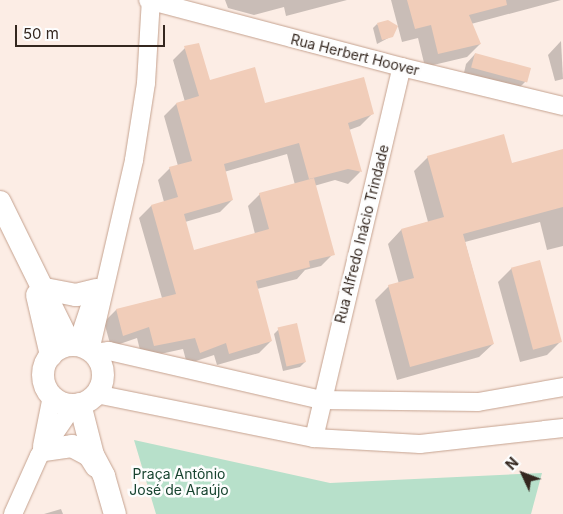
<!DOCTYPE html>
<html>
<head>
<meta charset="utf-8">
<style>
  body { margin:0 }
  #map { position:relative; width:563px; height:514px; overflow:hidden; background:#fcede5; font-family:Inter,sans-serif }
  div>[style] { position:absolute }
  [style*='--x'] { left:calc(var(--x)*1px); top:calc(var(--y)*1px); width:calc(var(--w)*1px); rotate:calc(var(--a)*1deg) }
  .green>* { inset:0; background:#b7e0ca }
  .shadow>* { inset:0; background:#0003 }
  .building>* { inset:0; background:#f1cdb9; transform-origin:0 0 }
  .roads { filter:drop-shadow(0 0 1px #c5a28f) drop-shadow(0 0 1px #c5a28f) }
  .minor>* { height:18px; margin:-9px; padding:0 9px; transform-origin:9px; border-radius:9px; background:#fff }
  .tertiary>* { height:22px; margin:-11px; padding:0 11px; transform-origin:11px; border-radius:11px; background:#fff }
  .tertiary>.ring { margin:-11px; padding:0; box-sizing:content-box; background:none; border:22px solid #fff; border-radius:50% }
  span { translate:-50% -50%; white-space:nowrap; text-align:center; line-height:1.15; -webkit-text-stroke:5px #fdfdfd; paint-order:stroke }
  .street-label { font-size:14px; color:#34271f }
  .park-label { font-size:14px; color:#184430 }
  .north { position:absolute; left:498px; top:449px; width:50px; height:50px; -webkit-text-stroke:4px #fdfdfd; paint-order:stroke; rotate:313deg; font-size:14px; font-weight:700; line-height:20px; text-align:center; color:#34271f }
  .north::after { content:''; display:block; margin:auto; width:18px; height:22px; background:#34271f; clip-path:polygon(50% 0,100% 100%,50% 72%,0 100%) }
  .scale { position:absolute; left:15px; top:25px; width:150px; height:22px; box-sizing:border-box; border:2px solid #34271f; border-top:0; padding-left:6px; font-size:15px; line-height:18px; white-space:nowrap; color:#34271f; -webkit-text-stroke:4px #fdfdfd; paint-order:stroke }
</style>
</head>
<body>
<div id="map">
  <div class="green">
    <div style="clip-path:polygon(134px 440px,330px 483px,542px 473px,531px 514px,156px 514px)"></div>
  </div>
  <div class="shadow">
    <div style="clip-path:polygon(225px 0,347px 0,286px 16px,284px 7px,254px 15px,228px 8px)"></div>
    <div style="clip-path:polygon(391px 0,561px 0,471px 24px,480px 44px,467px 57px,425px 67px,418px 38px,402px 42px)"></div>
    <div style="clip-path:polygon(377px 24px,392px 36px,377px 44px,373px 28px)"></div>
    <div style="clip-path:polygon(561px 41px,563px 79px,555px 81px,548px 55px)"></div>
    <div style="clip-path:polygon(evenodd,185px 48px,209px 82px,264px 105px,372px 114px,360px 126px,349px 130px,360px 172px,348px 184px,335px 180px,314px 186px,333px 254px,321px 266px,305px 270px,297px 279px,257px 289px,271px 341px,259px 353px,217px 365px,214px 355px,187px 364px,183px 349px,142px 358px,137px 338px,111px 347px,104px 322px,116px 310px,162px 298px,139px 218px,151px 206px,164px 202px,158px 180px,170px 168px,178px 166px,164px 116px,176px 104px,185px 102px,173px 60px,185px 48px,287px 154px,295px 185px,260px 194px,248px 206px,255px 234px,193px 251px,185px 222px,220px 212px,232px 200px,224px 172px,287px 154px)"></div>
    <div style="clip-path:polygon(475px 54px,526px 81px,517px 90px,463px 77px,466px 64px)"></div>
    <div style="clip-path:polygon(563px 150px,563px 246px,547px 250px,540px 222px,465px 242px,493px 344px,479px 357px,397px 380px,375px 300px,389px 286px,399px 284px,388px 244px,401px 230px,428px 222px,414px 171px,428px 157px,512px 165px)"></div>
    <div style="clip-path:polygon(512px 268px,561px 341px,547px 355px,520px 362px,498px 282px)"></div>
    <div style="clip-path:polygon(279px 329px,305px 362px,300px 367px,283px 371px,274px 334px)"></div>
    <div style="clip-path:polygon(61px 509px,63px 514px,44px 514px)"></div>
  </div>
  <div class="building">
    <div style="clip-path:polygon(407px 0,506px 0,507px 5px,469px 15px,481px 44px,438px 54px,431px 25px,415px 29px)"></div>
    <div style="clip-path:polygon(388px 20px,398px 26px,393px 37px,382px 40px,377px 23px)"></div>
    <div style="clip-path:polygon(199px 43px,210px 80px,255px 67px,265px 103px,364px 77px,374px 114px,348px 123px,362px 172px,348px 169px,309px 179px,299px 143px,224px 164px,233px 200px,184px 214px,194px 250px,269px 229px,259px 193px,314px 178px,335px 255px,309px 261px,310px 267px,256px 281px,272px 341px,229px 354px,226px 343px,200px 353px,195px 338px,154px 346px,149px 327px,123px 336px,116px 309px,176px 294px,151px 205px,178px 197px,169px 167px,192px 161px,176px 103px,199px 96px,184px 46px)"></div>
    <div style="left:475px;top:53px;width:58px;height:15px;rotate:15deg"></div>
    <div style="clip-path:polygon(504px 134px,512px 163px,563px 149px,563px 207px,463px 234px,494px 344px,410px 367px,388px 285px,414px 278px,401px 229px,444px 217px,427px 156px)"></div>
    <div style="left:540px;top:260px;width:85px;height:30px;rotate:75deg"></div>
    <div style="left:297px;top:323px;width:40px;height:20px;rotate:77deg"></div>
  </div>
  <div class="roads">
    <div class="minor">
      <div style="--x:148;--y:0;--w:263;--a:14.8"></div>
      <div style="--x:402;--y:67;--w:166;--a:13.6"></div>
      <div style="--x:77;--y:345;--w:44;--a:-71.6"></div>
      <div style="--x:90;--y:351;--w:196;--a:-77"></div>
      <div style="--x:134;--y:160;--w:78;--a:-81.1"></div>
      <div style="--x:146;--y:83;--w:83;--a:-86.6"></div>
      <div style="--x:94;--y:353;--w:15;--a:-8"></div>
      <div style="--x:109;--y:351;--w:218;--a:13"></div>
      <div style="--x:321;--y:400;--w:157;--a:0.7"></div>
      <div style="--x:478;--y:402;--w:86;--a:-10"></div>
      <div style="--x:96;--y:394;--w:222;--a:11.4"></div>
      <div style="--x:314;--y:438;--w:106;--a:3.2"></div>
      <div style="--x:420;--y:444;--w:144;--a:-6.4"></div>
      <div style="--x:314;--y:438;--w:381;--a:-76.7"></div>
      <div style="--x:42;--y:446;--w:51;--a:-78.7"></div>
      <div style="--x:13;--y:514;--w:64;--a:-65.9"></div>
      <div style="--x:39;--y:456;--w:62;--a:-55.5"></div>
    </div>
    <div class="tertiary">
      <div style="--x:0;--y:202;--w:158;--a:63.8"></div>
      <div style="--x:45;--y:289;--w:32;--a:11"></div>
      <div style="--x:76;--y:295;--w:21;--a:-14"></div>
      <div style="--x:37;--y:295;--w:62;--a:76.9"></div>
      <div class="ring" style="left:43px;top:345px;width:38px;height:38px"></div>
      <div style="--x:80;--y:404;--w:53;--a:75.7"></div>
      <div style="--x:93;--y:455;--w:24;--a:62"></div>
      <div style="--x:104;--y:476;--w:40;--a:74"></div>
      <div style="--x:44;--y:450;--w:28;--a:-8"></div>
      <div style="--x:72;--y:446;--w:19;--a:28"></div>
      <div style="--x:89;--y:455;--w:13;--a:58"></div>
    </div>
  </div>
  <div class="street-label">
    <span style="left:355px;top:55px;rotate:14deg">Rua Herbert Hoover</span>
    <span style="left:362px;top:234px;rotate:-76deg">Rua Alfredo Inácio Trindade</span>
  </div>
  <div class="park-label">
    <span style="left:179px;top:482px">Praça Antônio<br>José de Araújo</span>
  </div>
  <div class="north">N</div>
  <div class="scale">50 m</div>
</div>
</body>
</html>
